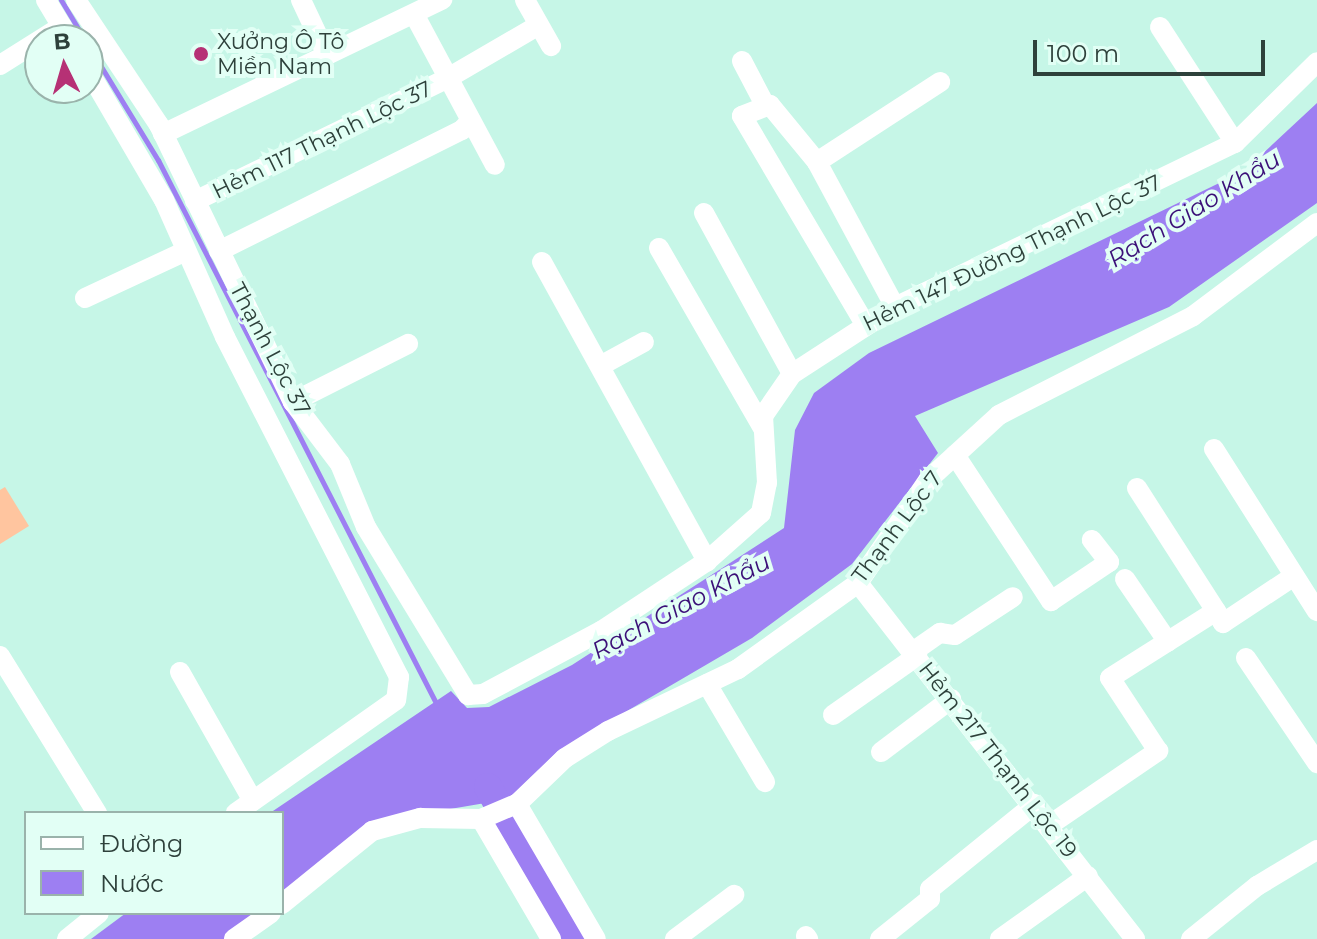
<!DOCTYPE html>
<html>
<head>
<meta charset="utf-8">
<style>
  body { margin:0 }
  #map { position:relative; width:1317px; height:939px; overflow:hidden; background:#c6f6e7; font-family:Montserrat,sans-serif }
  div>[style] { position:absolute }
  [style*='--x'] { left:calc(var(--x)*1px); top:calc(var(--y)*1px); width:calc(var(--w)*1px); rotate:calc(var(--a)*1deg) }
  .green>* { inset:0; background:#ffc59f }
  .water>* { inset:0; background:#9d7ff2 }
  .stream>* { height:5px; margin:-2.5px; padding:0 2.5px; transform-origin:2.5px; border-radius:2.5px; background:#9d7ff2 }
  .river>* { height:28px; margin:-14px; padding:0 14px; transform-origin:14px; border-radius:14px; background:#9d7ff2 }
  .minor>* { height:20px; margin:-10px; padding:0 10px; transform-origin:10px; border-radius:10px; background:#fff }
  .dots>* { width:22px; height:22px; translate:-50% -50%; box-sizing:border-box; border:4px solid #e2fff5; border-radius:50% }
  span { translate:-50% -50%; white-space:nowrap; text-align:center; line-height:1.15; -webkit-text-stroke:8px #e2fff5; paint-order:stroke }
  .poi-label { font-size:22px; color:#2e413b }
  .left { translate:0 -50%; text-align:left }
  .street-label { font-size:22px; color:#2e413b }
  .water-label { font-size:24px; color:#3b1078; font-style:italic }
  .legend { position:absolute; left:24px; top:811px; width:260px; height:104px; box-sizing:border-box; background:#e2fff5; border:2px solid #9ab3ab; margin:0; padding:10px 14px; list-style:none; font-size:24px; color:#2e413b }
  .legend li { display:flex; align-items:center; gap:16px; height:40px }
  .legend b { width:40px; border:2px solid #9ab3ab }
  .north { position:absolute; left:24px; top:24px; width:80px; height:80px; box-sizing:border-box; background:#e2fff5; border:2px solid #9ab3ab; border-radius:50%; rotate:355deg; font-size:22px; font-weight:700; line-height:32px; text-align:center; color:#2e413b }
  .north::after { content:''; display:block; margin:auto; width:28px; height:36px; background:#b63175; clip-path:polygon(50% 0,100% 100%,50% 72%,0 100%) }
  .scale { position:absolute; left:1033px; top:40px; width:232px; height:36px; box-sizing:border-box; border:4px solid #2e413b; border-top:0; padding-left:10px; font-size:24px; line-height:28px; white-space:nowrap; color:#2e413b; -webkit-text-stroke:6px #e2fff5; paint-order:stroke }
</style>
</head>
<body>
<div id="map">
  <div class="green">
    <div style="clip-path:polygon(5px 487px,29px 526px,0 544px,0 490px)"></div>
  </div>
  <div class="water">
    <div style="clip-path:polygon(1317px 103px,1317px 203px,1169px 307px,915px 416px,938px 453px,852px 564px,752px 638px,557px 752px,509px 799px,397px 818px,282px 895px,282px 813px,270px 813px,451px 691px,467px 708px,489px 707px,572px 665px,784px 528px,795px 430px,814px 393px,869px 353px,1244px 171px)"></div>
    <div style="clip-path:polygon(126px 913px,259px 913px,224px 939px,91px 939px)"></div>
  </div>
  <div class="stream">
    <div style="--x:61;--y:0;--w:47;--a:59"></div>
    <div style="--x:88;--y:45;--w:135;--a:58.7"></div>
    <div style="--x:158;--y:160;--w:612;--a:62.89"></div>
  </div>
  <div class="river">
    <div style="--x:488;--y:787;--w:175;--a:60.2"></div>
  </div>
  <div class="minor">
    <div style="--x:46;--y:0;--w:47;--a:59"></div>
    <div style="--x:76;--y:0;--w:150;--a:56.4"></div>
    <div style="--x:159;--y:125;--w:308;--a:64.2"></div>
    <div style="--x:293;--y:402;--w:78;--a:52.8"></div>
    <div style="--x:340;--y:464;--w:68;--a:67.6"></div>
    <div style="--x:366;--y:527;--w:197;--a:58.7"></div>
    <div style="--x:468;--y:695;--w:15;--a:-4"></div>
    <div style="--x:483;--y:694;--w:134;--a:-28.1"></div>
    <div style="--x:601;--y:631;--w:127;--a:-33.4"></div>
    <div style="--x:707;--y:561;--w:72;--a:-41.6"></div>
    <div style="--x:761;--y:513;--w:31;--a:-79"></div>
    <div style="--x:767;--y:483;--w:67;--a:-93.4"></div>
    <div style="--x:763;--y:416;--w:51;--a:-55.4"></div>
    <div style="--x:792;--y:374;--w:123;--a:-33"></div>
    <div style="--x:895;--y:307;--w:377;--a:-25.8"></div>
    <div style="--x:1235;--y:143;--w:115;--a:-44.6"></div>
    <div style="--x:301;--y:0;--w:61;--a:64.7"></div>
    <div style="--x:525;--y:0;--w:53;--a:60.5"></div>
    <div style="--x:414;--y:14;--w:171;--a:61.8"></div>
    <div style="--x:1160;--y:27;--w:138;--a:57.1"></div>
    <div style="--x:742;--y:61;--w:47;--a:62.4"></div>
    <div style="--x:0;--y:65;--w:73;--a:-32.2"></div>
    <div style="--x:88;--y:70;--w:151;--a:59.7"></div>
    <div style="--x:164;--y:200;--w:150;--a:66"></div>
    <div style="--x:225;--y:337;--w:382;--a:62.9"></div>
    <div style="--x:399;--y:677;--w:23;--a:97"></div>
    <div style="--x:396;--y:700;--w:196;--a:144.8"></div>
    <div style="--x:163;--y:134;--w:310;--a:-25.7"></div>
    <div style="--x:817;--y:162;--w:74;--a:-129.5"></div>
    <div style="--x:770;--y:105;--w:30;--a:159"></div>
    <div style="--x:742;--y:116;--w:242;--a:59.4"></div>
    <div style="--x:195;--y:201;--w:281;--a:-25.9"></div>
    <div style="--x:448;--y:78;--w:105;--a:-30.2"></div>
    <div style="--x:704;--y:213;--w:183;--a:61.3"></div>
    <div style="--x:659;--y:248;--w:208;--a:60"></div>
    <div style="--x:219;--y:251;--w:271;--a:-26.5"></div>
    <div style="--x:462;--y:130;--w:13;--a:-48"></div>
    <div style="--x:542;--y:262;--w:342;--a:61.1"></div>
    <div style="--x:85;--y:298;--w:111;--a:-25"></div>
    <div style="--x:895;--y:307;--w:165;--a:-118.3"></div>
    <div style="--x:817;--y:162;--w:147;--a:-33"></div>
    <div style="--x:600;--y:366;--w:50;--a:-28.6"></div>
    <div style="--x:293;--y:402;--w:129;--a:-26.8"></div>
    <div style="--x:1214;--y:449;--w:192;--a:57.6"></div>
    <div style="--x:955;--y:455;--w:175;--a:56.7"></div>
    <div style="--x:1051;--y:601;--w:70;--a:-33.9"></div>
    <div style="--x:1109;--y:562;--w:28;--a:-128"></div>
    <div style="--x:1137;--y:488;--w:146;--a:57.3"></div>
    <div style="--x:1125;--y:579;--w:76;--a:55.7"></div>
    <div style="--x:858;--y:583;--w:451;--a:52.1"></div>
    <div style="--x:914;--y:651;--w:32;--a:-35"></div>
    <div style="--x:940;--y:633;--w:15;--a:8"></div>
    <div style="--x:955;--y:635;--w:69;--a:-33.2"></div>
    <div style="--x:0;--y:656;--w:185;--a:58.3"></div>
    <div style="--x:1246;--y:658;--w:127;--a:55.9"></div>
    <div style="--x:180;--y:672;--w:148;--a:60.5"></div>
    <div style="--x:707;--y:684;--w:114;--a:59.4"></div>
    <div style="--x:833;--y:715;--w:103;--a:-35.1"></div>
    <div style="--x:881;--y:752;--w:88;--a:-37.1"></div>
    <div style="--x:517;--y:804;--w:156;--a:59.7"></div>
    <div style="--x:481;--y:819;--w:139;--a:59.7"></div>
    <div style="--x:1051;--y:824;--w:130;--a:-34.3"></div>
    <div style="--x:1158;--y:751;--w:87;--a:-123.3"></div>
    <div style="--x:1110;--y:678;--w:125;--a:-32.3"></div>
    <div style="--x:1216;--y:611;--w:14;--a:60"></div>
    <div style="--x:1223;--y:623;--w:85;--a:-33.5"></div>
    <div style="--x:282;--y:904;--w:116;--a:-39"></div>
    <div style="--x:372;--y:831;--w:50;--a:-15.2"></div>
    <div style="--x:420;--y:818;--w:61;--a:0.9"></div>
    <div style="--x:481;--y:819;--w:39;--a:-23"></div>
    <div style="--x:517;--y:804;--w:66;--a:-43.8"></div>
    <div style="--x:565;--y:758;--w:51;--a:-32.1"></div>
    <div style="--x:608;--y:731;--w:144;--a:-25.5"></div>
    <div style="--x:738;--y:669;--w:148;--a:-35.6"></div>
    <div style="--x:858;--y:583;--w:126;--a:-55.7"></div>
    <div style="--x:929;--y:479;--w:95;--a:-42.4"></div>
    <div style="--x:999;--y:415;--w:218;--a:-27"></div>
    <div style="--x:1193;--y:316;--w:155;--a:-36.9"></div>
    <div style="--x:806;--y:936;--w:4;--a:56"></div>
    <div style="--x:67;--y:939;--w:41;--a:-39.1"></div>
    <div style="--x:234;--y:939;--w:45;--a:-35.1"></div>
    <div style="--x:675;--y:939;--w:74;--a:-36.7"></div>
    <div style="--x:880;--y:939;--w:64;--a:-38.7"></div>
    <div style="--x:930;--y:899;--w:10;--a:-90"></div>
    <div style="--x:930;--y:889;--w:135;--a:-39"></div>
    <div style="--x:1000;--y:939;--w:108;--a:-35.6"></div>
    <div style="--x:1191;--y:939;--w:85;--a:-38.8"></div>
    <div style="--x:1257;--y:886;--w:70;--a:-31"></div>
  </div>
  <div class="dots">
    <div style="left:201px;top:54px;background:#b63175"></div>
  </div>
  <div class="poi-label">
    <span class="left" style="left:217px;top:54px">Xưởng Ô Tô<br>Miền Nam</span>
  </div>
  <div class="street-label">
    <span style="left:322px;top:140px;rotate:-26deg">Hẻm 117 Thạnh Lộc 37</span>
    <span style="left:1012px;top:253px;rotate:-26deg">Hẻm 147 Đường Thạnh Lộc 37</span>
    <span style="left:270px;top:349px;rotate:62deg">Thạnh Lộc 37</span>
    <span style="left:897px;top:527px;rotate:-53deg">Thạnh Lộc 7</span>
    <span style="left:998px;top:760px;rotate:52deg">Hẻm 217 Thạnh Lộc 19</span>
  </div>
  <div class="water-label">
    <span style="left:1194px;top:209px;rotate:-32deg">Rạch Giao Khẩu</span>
    <span style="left:681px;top:606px;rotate:-28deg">Rạch Giao Khẩu</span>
  </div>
  <ul class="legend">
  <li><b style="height:10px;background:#fff"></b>Đường</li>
  <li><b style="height:22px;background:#9d7ff2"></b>Nước</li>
  </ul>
  <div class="north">B</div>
  <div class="scale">100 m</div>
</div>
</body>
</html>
